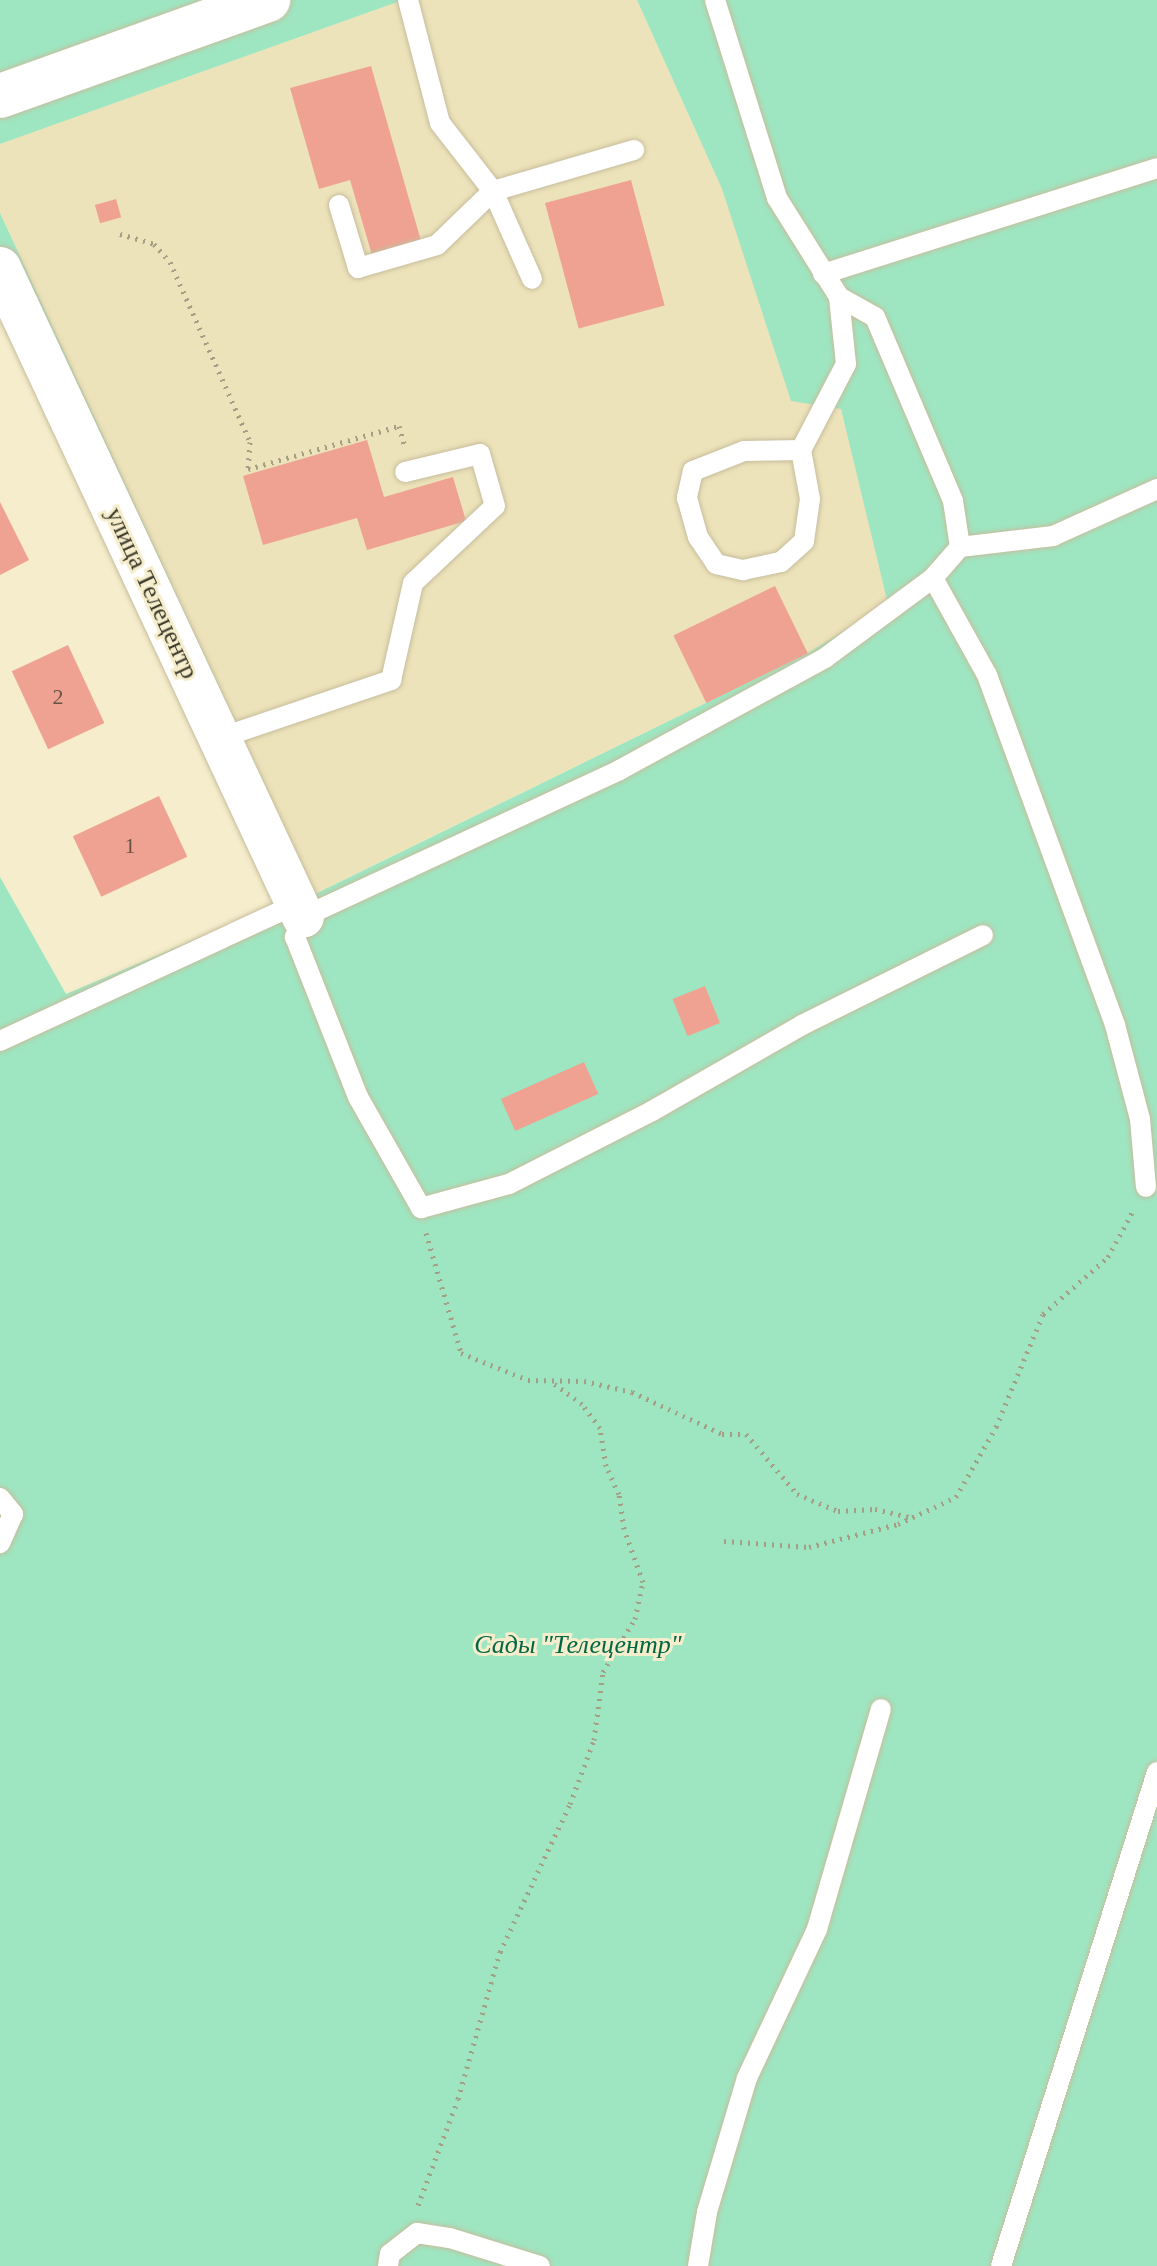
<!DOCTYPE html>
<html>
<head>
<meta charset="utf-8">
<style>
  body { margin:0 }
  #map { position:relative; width:1157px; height:2266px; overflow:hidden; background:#f5edcb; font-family:"Times New Roman",serif }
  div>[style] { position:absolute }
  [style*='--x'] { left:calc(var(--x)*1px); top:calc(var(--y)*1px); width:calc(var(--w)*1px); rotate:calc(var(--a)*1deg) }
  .built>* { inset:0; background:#ede3ba }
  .green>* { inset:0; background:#9ee6c1 }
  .building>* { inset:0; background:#efa292; transform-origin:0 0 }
  .path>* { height:5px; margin-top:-2.5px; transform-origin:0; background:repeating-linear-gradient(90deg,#a49e85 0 2px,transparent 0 8px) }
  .roads { filter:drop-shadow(0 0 2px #c6bd9d) drop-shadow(0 0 2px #c6bd9d) }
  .lane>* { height:20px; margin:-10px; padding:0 10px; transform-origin:10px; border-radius:10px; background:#fff }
  .street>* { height:42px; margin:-21px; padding:0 21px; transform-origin:21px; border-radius:21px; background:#fff }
  .secondary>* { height:44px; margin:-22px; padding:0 22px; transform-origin:22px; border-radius:22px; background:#fff }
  span { translate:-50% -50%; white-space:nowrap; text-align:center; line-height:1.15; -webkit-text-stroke:6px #f5edcb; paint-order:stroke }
  .number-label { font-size:22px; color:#685244 }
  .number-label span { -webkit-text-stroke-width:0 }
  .street-label { font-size:26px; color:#3b382a }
  .park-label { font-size:26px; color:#006744; font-style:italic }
</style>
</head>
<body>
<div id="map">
  <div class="built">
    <div style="clip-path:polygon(403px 0,637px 0,722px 189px,841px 409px,889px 604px,808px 653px,314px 894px,0 213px,0 144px)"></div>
  </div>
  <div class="green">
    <div style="clip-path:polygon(0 0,403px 0,0 144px)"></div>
    <div style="clip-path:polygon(637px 0,1157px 0,1157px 2266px,0 2266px,0 877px,66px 994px,279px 904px,0 307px,0 213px,315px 894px,808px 653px,888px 604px,841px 409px,791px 401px,722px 189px)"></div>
  </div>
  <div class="building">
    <div style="clip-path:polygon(371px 66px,421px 241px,372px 255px,350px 180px,319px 189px,290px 88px)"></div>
    <div style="left:631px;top:180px;width:130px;height:89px;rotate:75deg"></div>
    <div style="left:116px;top:199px;width:19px;height:22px;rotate:74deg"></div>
    <div style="clip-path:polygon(367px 440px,384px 497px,453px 477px,466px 521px,367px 550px,357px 518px,263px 545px,243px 476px)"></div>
    <div style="clip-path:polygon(0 502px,29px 560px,0 575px)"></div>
    <div style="left:775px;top:586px;width:75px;height:113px;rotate:64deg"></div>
    <div style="left:68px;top:645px;width:86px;height:62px;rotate:65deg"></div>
    <div style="left:159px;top:796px;width:67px;height:95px;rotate:65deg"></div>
    <div style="left:705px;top:986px;width:40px;height:35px;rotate:68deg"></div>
    <div style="left:584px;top:1062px;width:35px;height:91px;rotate:66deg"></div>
  </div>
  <div class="path">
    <div style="--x:120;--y:234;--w:35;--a:16"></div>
    <div style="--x:154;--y:244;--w:24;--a:48"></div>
    <div style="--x:170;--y:262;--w:197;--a:66"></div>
    <div style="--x:250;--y:442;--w:27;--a:94"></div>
    <div style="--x:248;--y:469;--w:157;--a:-15.9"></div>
    <div style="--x:399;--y:426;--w:22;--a:74"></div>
    <div style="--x:426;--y:1233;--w:125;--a:73.7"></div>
    <div style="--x:461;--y:1353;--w:72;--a:21.9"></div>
    <div style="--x:528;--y:1380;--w:56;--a:1"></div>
    <div style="--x:584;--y:1381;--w:49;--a:12.9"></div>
    <div style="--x:632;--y:1392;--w:99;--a:25"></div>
    <div style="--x:722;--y:1434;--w:24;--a:0"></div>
    <div style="--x:746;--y:1434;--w:79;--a:49.6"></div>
    <div style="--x:797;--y:1494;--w:44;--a:22.5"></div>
    <div style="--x:838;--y:1511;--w:37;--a:-3"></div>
    <div style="--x:875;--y:1509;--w:37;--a:13"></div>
    <div style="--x:724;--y:1541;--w:85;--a:4"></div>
    <div style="--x:809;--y:1547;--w:92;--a:-14.5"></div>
    <div style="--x:898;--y:1524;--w:64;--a:-25"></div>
    <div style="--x:956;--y:1497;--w:81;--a:-60.3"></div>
    <div style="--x:996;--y:1427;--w:122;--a:-67.4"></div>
    <div style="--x:1043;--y:1314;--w:86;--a:-41.2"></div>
    <div style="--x:1108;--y:1257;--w:55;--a:-61.6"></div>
    <div style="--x:418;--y:2205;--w:113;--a:-69.3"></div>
    <div style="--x:458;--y:2099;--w:153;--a:-74.1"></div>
    <div style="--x:500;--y:1952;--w:164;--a:-64.7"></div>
    <div style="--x:570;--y:1804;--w:68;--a:-69.4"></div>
    <div style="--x:594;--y:1740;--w:69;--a:-82.5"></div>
    <div style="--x:603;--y:1672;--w:62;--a:-58.9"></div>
    <div style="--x:635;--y:1619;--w:38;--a:-78"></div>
    <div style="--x:643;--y:1582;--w:56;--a:-109.7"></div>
    <div style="--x:624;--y:1529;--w:35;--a:-98"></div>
    <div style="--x:619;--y:1494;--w:31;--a:-115"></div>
    <div style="--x:606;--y:1466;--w:38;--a:-99"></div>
    <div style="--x:600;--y:1428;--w:30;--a:-127"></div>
    <div style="--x:582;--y:1404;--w:36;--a:-144"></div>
  </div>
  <div class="roads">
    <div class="lane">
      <div style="--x:408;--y:0;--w:127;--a:75.4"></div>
      <div style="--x:440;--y:123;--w:86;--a:52.1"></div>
      <div style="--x:493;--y:191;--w:147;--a:-16.2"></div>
      <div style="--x:715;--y:0;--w:207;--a:72.6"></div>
      <div style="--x:777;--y:198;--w:117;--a:57.9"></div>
      <div style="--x:839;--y:297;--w:41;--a:29.1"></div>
      <div style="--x:875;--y:317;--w:200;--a:67"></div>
      <div style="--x:953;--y:501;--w:47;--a:81.3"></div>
      <div style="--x:960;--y:547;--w:41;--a:131.1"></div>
      <div style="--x:933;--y:578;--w:134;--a:143.5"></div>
      <div style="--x:825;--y:658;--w:234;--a:151.4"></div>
      <div style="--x:620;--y:770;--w:349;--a:155.1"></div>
      <div style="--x:303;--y:917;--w:22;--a:112"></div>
      <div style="--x:295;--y:937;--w:172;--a:68.5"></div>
      <div style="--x:358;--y:1097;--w:128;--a:60.4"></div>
      <div style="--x:421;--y:1208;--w:91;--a:-15.3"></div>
      <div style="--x:509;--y:1184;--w:161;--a:-27"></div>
      <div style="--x:652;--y:1111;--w:173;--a:-29.8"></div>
      <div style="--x:802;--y:1025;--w:202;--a:-26.4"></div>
      <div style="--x:339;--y:205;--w:66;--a:73.2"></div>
      <div style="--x:358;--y:268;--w:82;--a:-16.2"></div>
      <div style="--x:437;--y:245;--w:78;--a:-44"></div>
      <div style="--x:493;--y:191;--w:96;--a:66.1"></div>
      <div style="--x:823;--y:274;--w:350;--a:-17.6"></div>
      <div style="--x:801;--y:450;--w:57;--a:179"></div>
      <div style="--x:744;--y:451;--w:55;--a:158.6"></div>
      <div style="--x:693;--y:471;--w:28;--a:103"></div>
      <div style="--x:687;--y:498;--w:41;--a:74.2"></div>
      <div style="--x:698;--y:537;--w:32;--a:56"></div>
      <div style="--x:716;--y:564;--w:28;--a:13"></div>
      <div style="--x:743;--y:570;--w:39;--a:-12"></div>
      <div style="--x:781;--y:562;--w:31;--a:-42"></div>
      <div style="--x:804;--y:541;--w:42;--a:-81.9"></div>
      <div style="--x:810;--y:499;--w:50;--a:-100.4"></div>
      <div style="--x:801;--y:450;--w:97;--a:-62.4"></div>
      <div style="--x:846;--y:364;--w:67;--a:-96"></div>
      <div style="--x:960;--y:547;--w:94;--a:-6.7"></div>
      <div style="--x:1053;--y:536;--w:114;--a:-24.3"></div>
      <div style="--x:933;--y:578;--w:111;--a:60.9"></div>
      <div style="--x:987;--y:675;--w:373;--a:69.9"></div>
      <div style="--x:1115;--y:1025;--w:97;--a:75.1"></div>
      <div style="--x:1140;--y:1119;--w:68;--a:85"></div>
      <div style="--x:220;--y:738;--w:181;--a:-18.7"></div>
      <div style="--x:391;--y:680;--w:99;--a:-77.2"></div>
      <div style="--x:413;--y:583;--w:112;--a:-43.2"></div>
      <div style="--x:495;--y:506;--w:54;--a:-106.1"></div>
      <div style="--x:480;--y:454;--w:77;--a:166.5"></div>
      <div style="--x:0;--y:1041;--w:327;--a:-24.8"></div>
      <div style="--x:0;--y:1498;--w:21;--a:51"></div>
      <div style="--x:13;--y:1514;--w:32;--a:114"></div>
      <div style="--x:388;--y:2266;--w:12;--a:-81"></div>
      <div style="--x:390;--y:2254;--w:34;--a:-38"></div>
      <div style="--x:417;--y:2233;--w:33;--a:9"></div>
      <div style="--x:450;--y:2238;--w:94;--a:17.3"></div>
      <div style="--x:698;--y:2266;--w:55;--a:-80.5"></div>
      <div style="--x:707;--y:2212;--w:140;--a:-73.4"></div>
      <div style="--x:747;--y:2078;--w:165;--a:-64.8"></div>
      <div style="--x:817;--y:1929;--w:229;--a:-73.8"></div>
      <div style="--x:1001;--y:2266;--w:518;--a:-72.47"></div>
    </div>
    <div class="street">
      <div style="--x:0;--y:268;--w:716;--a:64.97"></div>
    </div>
    <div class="secondary">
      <div style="--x:0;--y:96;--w:285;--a:-19.7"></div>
    </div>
  </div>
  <div class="number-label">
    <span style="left:58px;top:697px">2</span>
    <span style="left:130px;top:846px">1</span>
  </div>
  <div class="street-label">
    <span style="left:152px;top:593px;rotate:65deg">улица Телецентр</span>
  </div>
  <div class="park-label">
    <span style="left:578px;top:1645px">Сады "Телецентр"</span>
  </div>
</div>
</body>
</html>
